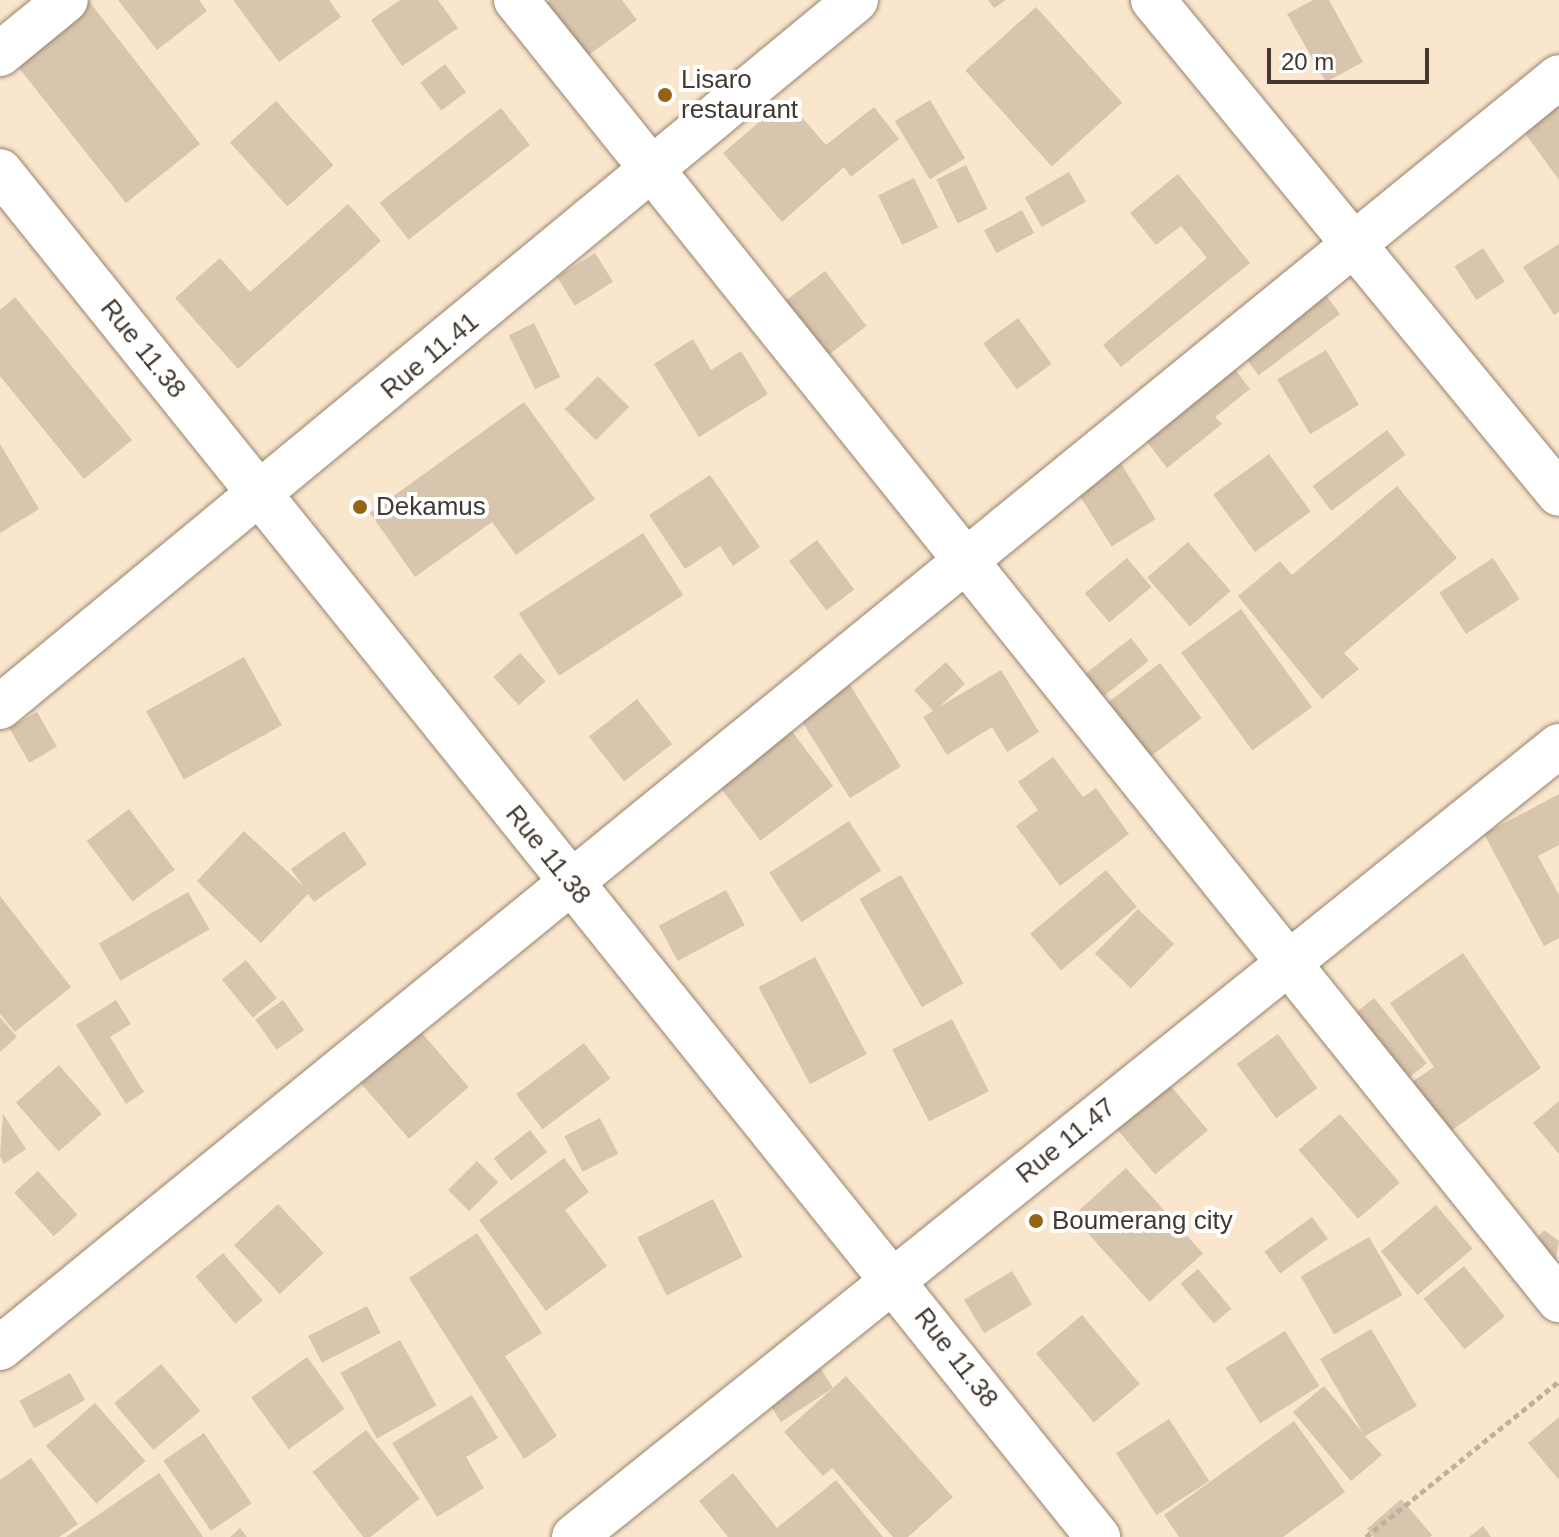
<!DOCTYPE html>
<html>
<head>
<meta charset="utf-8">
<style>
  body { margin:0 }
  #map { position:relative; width:1559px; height:1537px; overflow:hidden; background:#fae6cd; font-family:Helvetica,sans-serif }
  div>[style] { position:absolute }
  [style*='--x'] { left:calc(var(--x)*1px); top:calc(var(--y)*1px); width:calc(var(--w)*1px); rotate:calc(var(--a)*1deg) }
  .building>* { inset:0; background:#d8c5ad; transform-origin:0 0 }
  .path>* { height:5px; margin-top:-2.5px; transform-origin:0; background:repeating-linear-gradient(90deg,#c0b09c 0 6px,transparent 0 10px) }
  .roads { filter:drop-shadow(0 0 2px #97846e) drop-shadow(0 0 2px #97846e) }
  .minor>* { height:44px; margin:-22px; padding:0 22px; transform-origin:22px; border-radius:22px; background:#fff }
  .dots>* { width:22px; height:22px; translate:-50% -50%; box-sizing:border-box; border:4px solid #fff; border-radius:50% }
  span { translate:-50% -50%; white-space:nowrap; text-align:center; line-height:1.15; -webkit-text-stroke:8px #fff; paint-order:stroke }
  .poi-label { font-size:26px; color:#423a31 }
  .left { translate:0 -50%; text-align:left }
  .street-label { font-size:26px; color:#423a31 }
  .scale { position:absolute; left:1267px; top:48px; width:162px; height:36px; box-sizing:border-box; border:4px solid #423a31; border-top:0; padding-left:10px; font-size:24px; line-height:28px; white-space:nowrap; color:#423a31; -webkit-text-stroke:6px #fff; paint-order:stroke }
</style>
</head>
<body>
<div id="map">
  <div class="building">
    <div style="clip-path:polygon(50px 0,88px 0,200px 144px,126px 203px,0 44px)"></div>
    <div style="clip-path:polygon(118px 0,199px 0,207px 11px,157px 50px)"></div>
    <div style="clip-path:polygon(233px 0,329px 0,341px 17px,279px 62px)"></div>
    <div style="clip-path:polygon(400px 0,438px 0,458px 28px,402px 66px,371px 20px)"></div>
    <div style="clip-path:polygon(550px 0,622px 0,637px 20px,583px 59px,544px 5px)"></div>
    <div style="clip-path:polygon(988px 0,1006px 0,994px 8px)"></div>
    <div style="clip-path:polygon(1313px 0,1329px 0,1363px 62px,1326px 82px,1287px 14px)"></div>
    <div style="left:1036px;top:7px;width:129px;height:95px;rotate:48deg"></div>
    <div style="left:445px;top:64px;width:35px;height:31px;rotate:53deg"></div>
    <div style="clip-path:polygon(1559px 95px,1559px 180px,1519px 125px)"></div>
    <div style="clip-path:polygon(786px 99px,826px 145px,874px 107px,899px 139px,851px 177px,844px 167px,782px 222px,723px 153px)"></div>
    <div style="left:930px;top:100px;width:68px;height:41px;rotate:59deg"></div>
    <div style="left:276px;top:101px;width:86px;height:62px;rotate:48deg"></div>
    <div style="left:501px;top:108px;width:47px;height:154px;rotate:52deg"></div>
    <div style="left:966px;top:165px;width:49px;height:33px;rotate:64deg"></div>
    <div style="left:1069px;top:172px;width:34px;height:51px;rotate:60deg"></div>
    <div style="clip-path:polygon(1178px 174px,1250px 263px,1121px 367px,1103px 345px,1207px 258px,1181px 226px,1156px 245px,1130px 213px)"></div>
    <div style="left:914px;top:178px;width:55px;height:40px;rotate:64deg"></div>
    <div style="clip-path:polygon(348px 204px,381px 241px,238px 369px,175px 298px,220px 258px,250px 292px)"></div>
    <div style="left:1022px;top:210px;width:26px;height:43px;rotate:62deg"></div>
    <div style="clip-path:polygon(1559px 244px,1559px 312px,1554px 315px,1523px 267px)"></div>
    <div style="left:1483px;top:248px;width:40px;height:34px;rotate:57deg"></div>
    <div style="left:595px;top:253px;width:34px;height:45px;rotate:58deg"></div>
    <div style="left:825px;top:271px;width:69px;height:69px;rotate:53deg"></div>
    <div style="left:1319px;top:286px;width:35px;height:102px;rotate:53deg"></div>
    <div style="clip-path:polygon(15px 297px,132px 440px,84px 479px,0 376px,0 310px)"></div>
    <div style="left:1018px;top:318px;width:57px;height:43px;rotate:54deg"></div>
    <div style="left:534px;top:323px;width:60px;height:28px;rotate:64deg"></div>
    <div style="clip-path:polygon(693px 339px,711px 370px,741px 351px,768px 394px,699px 437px,654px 364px)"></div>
    <div style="clip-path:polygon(1217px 346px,1250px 389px,1215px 417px,1222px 424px,1167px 468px,1128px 417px)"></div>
    <div style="left:1326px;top:350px;width:64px;height:57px;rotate:59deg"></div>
    <div style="left:598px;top:376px;width:44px;height:47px;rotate:45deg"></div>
    <div style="clip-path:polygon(524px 402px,595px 499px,516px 555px,492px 522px,415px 577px,370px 513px)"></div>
    <div style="left:1387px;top:430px;width:31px;height:93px;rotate:53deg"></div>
    <div style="clip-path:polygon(0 444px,39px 509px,0 533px)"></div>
    <div style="left:1110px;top:446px;width:86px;height:52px;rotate:58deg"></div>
    <div style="left:1269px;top:454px;width:71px;height:69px;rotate:54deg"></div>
    <div style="clip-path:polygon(710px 475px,760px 547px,733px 566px,720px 546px,685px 569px,649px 515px)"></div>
    <div style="clip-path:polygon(1397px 486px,1457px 558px,1344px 653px,1359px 669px,1322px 699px,1238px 596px,1280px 561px,1292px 575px)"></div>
    <div style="left:643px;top:533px;width:74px;height:148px;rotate:57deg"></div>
    <div style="left:817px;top:540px;width:62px;height:35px;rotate:53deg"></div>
    <div style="left:1188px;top:542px;width:65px;height:54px;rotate:49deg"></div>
    <div style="left:1127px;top:558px;width:38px;height:55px;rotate:50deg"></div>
    <div style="left:1493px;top:558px;width:49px;height:64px;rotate:57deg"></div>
    <div style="left:1241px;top:609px;width:121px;height:74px;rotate:54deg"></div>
    <div style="left:1131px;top:638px;width:29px;height:67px;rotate:52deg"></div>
    <div style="left:520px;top:653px;width:38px;height:36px;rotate:48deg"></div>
    <div style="left:244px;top:657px;width:78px;height:112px;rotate:61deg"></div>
    <div style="clip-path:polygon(946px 662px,965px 684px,939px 707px,1001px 670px,1039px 732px,1007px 752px,992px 727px,947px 755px,923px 717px,933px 711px,914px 690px)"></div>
    <div style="left:1160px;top:663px;width:69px;height:75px;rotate:53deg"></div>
    <div style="left:850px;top:685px;width:96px;height:60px;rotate:58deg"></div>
    <div style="left:637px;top:699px;width:57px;height:61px;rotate:52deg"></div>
    <div style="left:37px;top:712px;width:40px;height:32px;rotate:60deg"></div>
    <div style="left:791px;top:730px;width:70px;height:91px;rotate:53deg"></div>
    <div style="clip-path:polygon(1053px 757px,1083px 797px,1096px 788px,1129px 834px,1060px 886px,1016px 826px,1038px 810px,1018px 782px)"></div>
    <div style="clip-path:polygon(1559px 794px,1559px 845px,1538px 856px,1559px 895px,1559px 938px,1544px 946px,1484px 834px)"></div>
    <div style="left:129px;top:809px;width:76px;height:53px;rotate:53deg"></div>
    <div style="left:849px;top:821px;width:59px;height:95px;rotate:57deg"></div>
    <div style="clip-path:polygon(244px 831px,303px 886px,291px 869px,344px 831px,367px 864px,314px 902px,308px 894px,261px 943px,197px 881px)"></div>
    <div style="left:1106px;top:870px;width:48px;height:99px;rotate:50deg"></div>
    <div style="left:901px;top:875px;width:125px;height:48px;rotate:60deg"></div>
    <div style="left:726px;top:890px;width:40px;height:76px;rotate:62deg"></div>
    <div style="left:188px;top:892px;width:43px;height:103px;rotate:60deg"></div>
    <div style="clip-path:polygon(0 896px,71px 987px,15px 1032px,0 1014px)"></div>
    <div style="left:1138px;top:909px;width:50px;height:62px;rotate:44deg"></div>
    <div style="clip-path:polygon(1463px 953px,1541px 1068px,1439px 1139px,1403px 1088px,1434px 1067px,1390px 1003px)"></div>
    <div style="left:815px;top:957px;width:110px;height:64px;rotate:62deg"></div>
    <div style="left:246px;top:960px;width:49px;height:31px;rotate:51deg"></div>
    <div style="left:1374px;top:998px;width:84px;height:38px;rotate:51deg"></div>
    <div style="clip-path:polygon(116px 1000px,131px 1024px,110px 1037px,144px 1092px,126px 1104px,76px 1025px)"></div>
    <div style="left:283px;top:1000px;width:37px;height:34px;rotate:55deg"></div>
    <div style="left:407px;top:1016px;width:94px;height:79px;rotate:49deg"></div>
    <div style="clip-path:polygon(0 1017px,17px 1037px,0 1052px)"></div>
    <div style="left:952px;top:1019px;width:81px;height:67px;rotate:63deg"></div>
    <div style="left:1278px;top:1034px;width:67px;height:51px;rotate:54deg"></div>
    <div style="left:584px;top:1043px;width:44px;height:85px;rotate:53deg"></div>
    <div style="left:59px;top:1065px;width:65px;height:57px;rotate:49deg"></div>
    <div style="left:1170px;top:1085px;width:59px;height:69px;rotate:50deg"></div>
    <div style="clip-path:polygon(1559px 1101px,1559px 1154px,1533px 1123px)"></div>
    <div style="clip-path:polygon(3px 1114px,26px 1149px,4px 1164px,0 1157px)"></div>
    <div style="left:1340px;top:1114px;width:91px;height:55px;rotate:49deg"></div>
    <div style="left:600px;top:1118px;width:40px;height:40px;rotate:63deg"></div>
    <div style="left:530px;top:1130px;width:28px;height:46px;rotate:52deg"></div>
    <div style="clip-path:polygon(564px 1158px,589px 1192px,565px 1210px,607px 1266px,546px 1311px,479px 1220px)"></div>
    <div style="left:477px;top:1161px;width:30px;height:41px;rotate:45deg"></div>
    <div style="left:1126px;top:1168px;width:115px;height:72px;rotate:48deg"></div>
    <div style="left:38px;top:1171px;width:59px;height:32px;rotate:48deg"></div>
    <div style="left:713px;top:1199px;width:65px;height:85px;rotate:63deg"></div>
    <div style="left:278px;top:1204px;width:67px;height:60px;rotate:47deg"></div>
    <div style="left:1436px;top:1205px;width:57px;height:72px;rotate:50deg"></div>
    <div style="left:1312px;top:1217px;width:27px;height:59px;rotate:54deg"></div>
    <div style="clip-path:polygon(1544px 1230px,1559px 1241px,1553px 1273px,1526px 1253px)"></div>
    <div style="clip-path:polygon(477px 1233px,542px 1333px,505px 1356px,557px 1436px,524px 1459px,409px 1278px)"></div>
    <div style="left:1369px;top:1237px;width:67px;height:79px;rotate:60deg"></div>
    <div style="left:223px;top:1253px;width:62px;height:36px;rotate:50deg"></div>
    <div style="left:1464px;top:1266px;width:65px;height:52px;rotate:51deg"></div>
    <div style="left:1198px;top:1269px;width:52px;height:23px;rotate:50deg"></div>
    <div style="left:1012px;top:1271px;width:39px;height:56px;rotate:59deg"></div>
    <div style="left:367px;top:1306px;width:30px;height:66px;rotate:63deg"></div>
    <div style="left:1082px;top:1315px;width:90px;height:60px;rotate:50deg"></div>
    <div style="clip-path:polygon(1371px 1329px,1417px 1406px,1365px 1436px,1382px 1455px,1351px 1481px,1293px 1412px,1324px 1386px,1363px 1433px,1320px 1359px)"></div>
    <div style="left:1285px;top:1331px;width:65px;height:70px;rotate:58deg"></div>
    <div style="left:400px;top:1340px;width:75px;height:68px;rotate:61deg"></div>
    <div style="left:307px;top:1357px;width:64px;height:69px;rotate:54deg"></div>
    <div style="left:161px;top:1364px;width:61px;height:61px;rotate:50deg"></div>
    <div style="clip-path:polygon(821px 1369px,833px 1388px,846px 1376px,953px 1497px,908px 1537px,893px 1537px,832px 1468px,823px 1476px,784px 1432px,833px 1388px,781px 1422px,768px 1402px)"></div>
    <div style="left:70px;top:1373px;width:31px;height:58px;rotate:61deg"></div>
    <div style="clip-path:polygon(472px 1395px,498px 1438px,466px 1457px,484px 1488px,437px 1517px,392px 1443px)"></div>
    <div style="left:95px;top:1403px;width:77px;height:65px;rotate:49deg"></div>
    <div style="clip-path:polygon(1559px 1417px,1559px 1480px,1528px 1443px)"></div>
    <div style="left:1169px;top:1419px;width:74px;height:63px;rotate:57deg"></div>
    <div style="clip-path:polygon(1294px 1421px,1345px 1492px,1283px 1537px,1179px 1537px,1164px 1515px)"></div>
    <div style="left:366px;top:1430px;width:87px;height:68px;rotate:52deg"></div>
    <div style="left:204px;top:1433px;width:85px;height:49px;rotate:56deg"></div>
    <div style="clip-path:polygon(31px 1458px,78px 1524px,59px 1537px,0 1537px,0 1480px)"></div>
    <div style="clip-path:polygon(159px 1473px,203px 1537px,66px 1537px)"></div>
    <div style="clip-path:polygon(733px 1473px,777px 1528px,836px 1480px,883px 1537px,728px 1537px,699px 1501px)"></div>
    <div style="clip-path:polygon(1401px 1499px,1432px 1535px,1430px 1537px,1374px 1537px,1367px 1529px)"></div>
    <div style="clip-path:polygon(1483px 1526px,1491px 1537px,1469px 1537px)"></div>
    <div style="clip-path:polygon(240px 1528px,247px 1537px,230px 1537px)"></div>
  </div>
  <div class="path">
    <div style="--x:1366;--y:1537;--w:248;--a:-38.9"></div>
  </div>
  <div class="roads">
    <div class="minor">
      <div style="--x:516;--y:0;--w:1667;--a:51.26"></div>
      <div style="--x:1153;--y:0;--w:639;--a:50.58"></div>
      <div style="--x:0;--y:54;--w:85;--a:-39.3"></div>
      <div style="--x:0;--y:171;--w:1753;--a:51.21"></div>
      <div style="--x:0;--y:707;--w:1110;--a:-39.55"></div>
      <div style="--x:0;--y:1348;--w:2011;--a:-39.19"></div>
      <div style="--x:574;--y:1537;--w:1263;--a:-38.77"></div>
    </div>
  </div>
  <div class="dots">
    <div style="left:665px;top:95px;background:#946313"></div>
    <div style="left:360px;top:507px;background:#946313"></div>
    <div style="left:1036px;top:1221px;background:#946313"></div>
  </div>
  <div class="poi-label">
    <span class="left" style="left:681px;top:95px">Lisaro<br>restaurant</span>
    <span class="left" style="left:376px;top:507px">Dekamus</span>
    <span class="left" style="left:1052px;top:1221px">Boumerang city</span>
  </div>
  <div class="street-label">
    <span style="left:143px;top:349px;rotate:51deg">Rue 11.38</span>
    <span style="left:430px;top:356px;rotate:-40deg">Rue 11.41</span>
    <span style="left:548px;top:855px;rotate:51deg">Rue 11.38</span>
    <span style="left:1066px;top:1141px;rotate:-39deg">Rue 11.47</span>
    <span style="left:956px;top:1358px;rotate:52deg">Rue 11.38</span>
  </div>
  <div class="scale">20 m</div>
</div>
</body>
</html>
